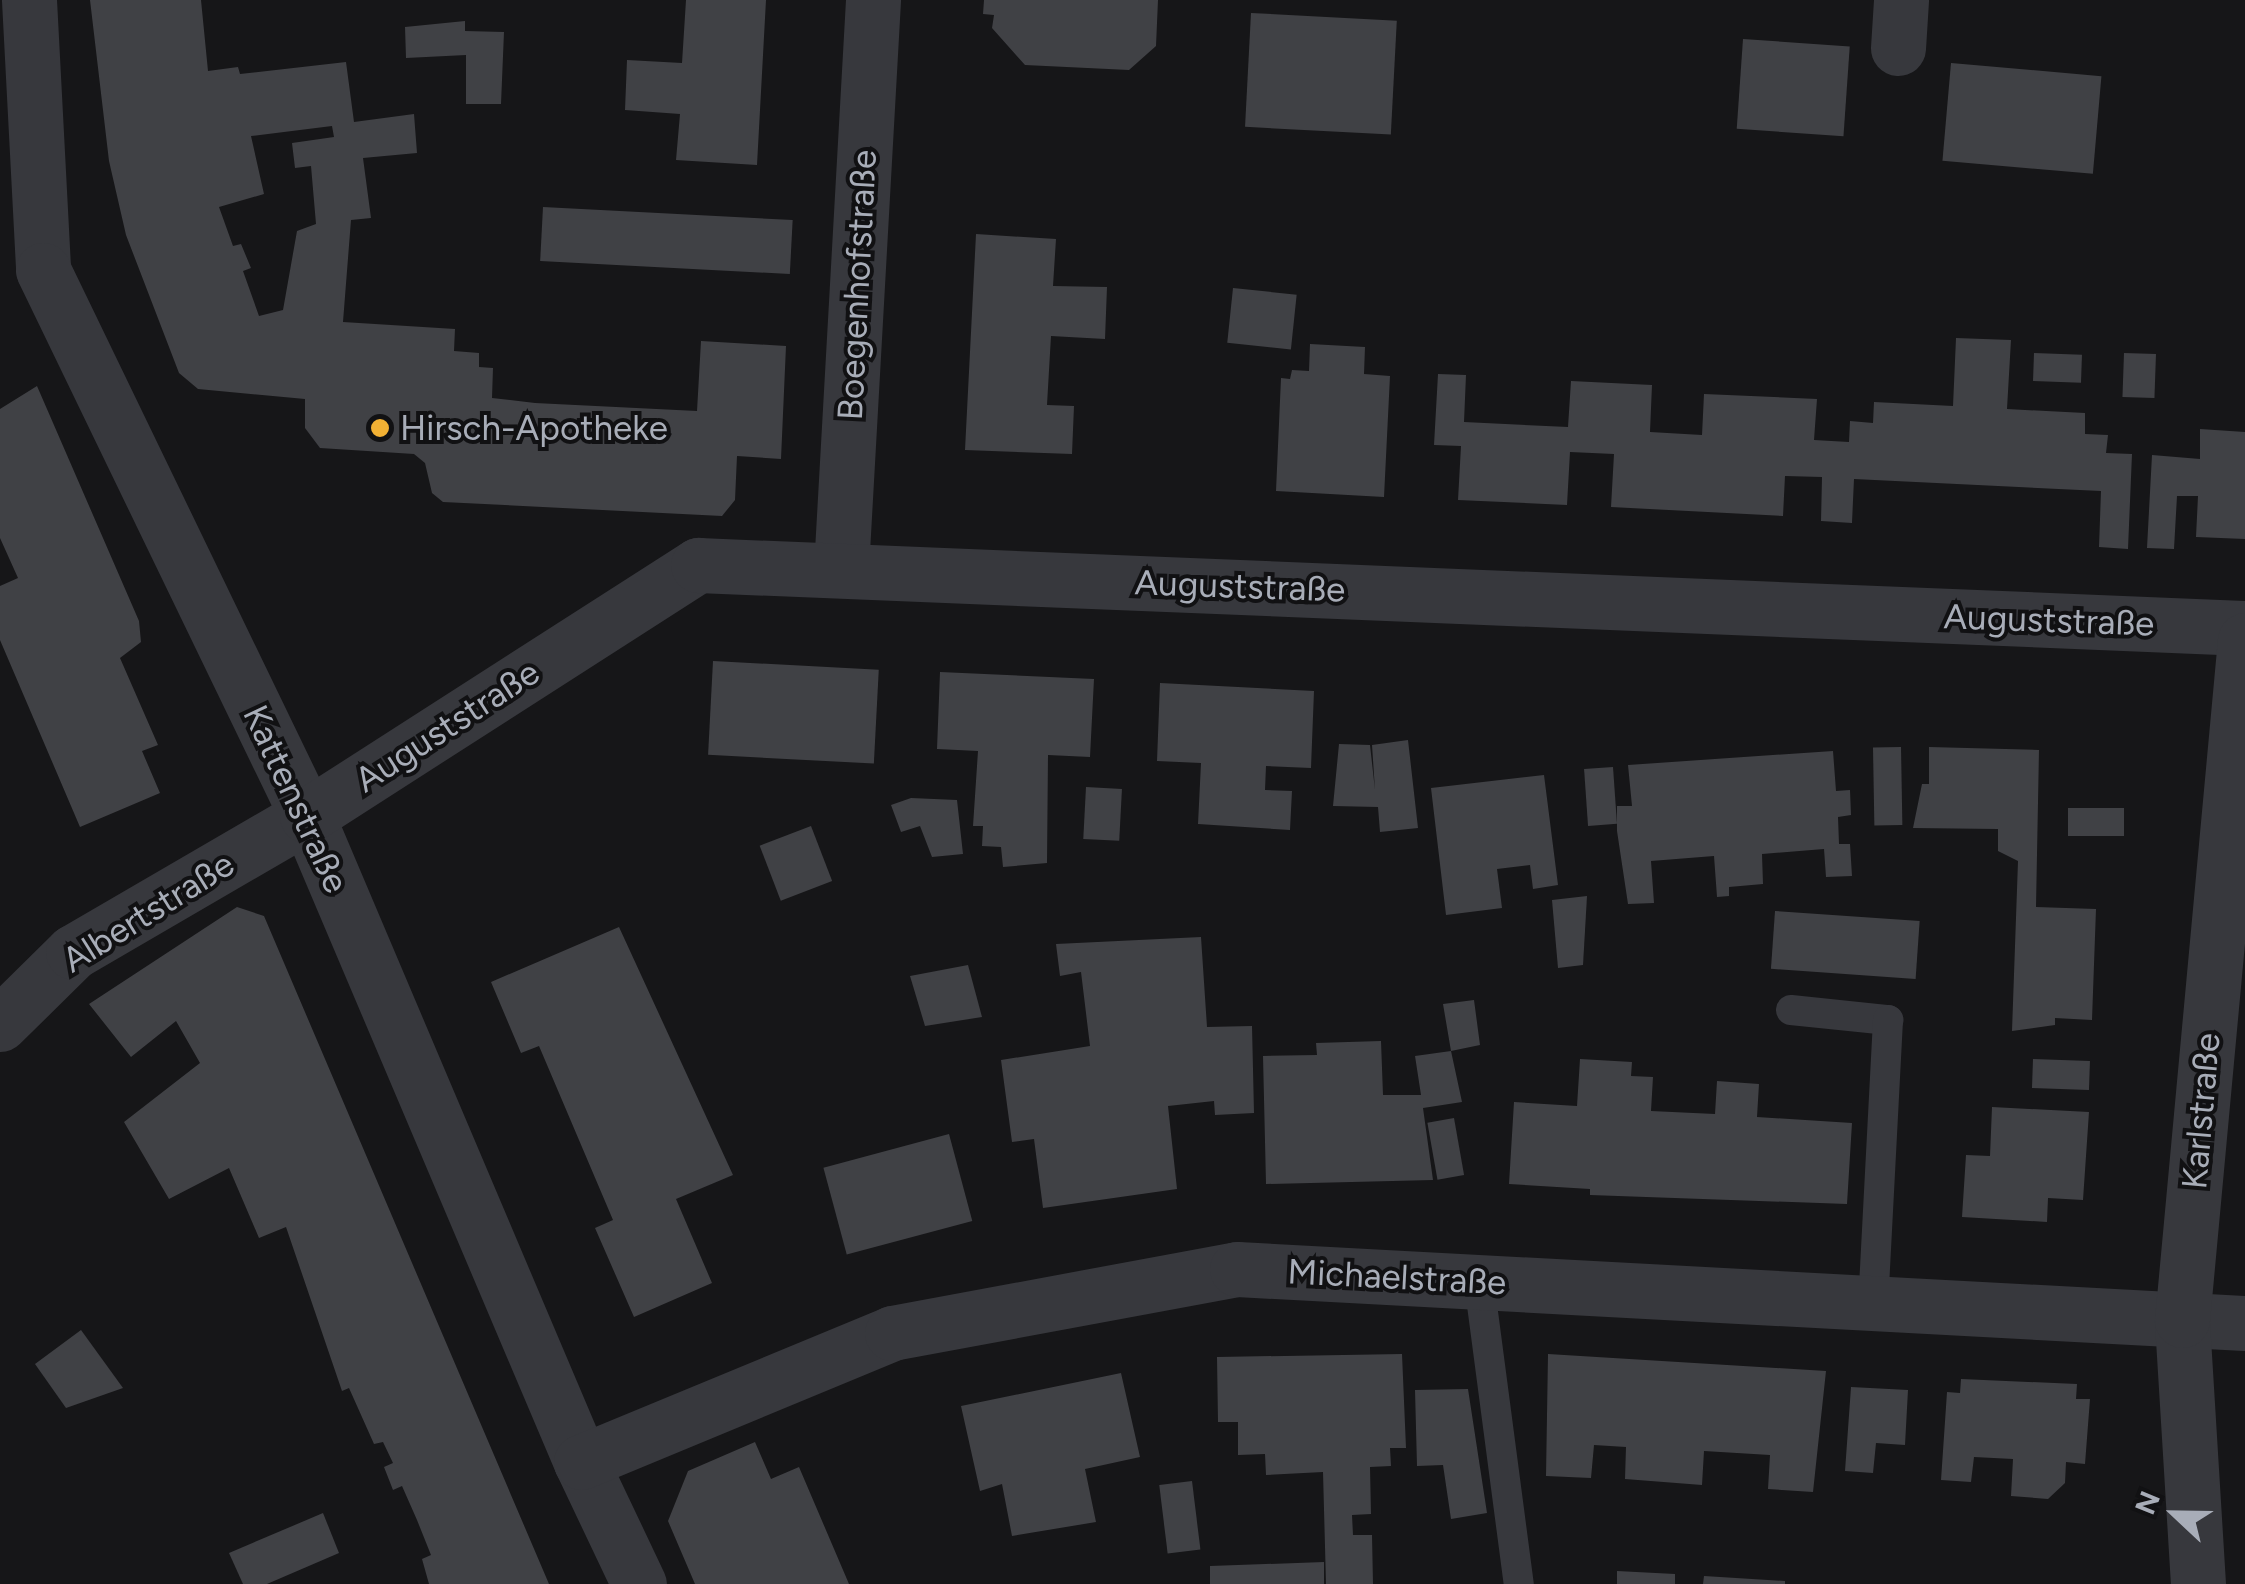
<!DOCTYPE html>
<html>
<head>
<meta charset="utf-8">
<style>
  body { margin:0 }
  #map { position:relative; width:2245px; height:1584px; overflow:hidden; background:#161618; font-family:Figtree,sans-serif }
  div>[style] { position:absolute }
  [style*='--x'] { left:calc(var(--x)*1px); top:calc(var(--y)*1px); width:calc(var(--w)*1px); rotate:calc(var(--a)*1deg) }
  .building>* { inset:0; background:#404145; transform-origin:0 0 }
  .lane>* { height:30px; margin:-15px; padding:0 15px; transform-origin:15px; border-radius:15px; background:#37383d }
  .street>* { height:55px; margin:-27.5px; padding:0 27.5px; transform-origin:27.5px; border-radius:27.5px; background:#37383d }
  .dots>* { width:28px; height:28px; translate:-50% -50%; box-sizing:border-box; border:5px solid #111113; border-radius:50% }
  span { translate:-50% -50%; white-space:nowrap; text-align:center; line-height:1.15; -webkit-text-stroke:8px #111113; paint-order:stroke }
  .street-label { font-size:35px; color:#a8adb8 }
  .poi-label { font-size:35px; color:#a8adb8 }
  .left { translate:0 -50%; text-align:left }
  .north { position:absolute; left:2125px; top:1464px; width:100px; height:100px; -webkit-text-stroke:8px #111113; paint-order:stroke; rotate:292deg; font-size:28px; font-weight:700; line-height:40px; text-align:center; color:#a8adb8 }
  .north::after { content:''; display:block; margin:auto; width:35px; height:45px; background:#a8adb8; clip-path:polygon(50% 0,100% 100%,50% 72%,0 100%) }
</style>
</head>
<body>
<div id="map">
  <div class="building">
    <div style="clip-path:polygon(evenodd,90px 0,201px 0,208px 71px,238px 67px,240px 74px,346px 62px,354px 122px,414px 114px,417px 153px,363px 158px,371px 218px,351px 220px,343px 322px,455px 329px,454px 351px,479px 353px,479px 367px,493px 368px,492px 398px,535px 403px,697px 411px,701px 341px,786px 346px,781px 459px,737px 456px,735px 500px,722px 516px,443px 502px,432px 493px,425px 463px,414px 454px,320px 448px,305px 428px,305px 399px,198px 389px,179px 373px,126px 235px,109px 161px,90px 0,332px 126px,334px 137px,292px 143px,295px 168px,311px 166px,316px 224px,297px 231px,283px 310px,259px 316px,243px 271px,251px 268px,241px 244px,233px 246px,219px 207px,264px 194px,251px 136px,332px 126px)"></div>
    <div style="clip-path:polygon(686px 0,766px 0,757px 165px,676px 160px,680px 114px,625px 110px,627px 60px,682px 63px)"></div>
    <div style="clip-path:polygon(984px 0,1158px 0,1156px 46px,1129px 70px,1025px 65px,992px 28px,994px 15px,983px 14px)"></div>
    <div style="left:1251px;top:13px;width:146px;height:114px;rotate:3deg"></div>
    <div style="clip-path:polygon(465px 21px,465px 31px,504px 32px,501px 104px,466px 104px,466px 55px,406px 58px,405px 27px)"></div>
    <div style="left:1743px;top:39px;width:107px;height:90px;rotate:4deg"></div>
    <div style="left:1951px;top:63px;width:151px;height:98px;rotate:5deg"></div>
    <div style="left:543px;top:207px;width:250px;height:54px;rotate:3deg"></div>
    <div style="clip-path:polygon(976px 234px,1056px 239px,1053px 286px,1107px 287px,1105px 339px,1051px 336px,1047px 405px,1074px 406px,1072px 454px,965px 450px)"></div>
    <div style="left:1233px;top:288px;width:64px;height:55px;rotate:6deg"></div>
    <div style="clip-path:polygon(1956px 338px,2011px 340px,2007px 409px,2085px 413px,2085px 434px,2108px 435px,2106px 453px,2132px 454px,2128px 549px,2099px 547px,2101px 491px,1854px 479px,1852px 523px,1821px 521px,1822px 477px,1785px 476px,1783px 516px,1611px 507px,1614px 454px,1570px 452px,1567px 505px,1458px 500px,1461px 446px,1434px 445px,1438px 374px,1466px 375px,1464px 422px,1568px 427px,1571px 381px,1652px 385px,1650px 432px,1702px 435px,1704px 394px,1817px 399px,1814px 440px,1849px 442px,1850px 421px,1873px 423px,1874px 402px,1953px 406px)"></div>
    <div style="clip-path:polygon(1310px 344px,1365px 347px,1364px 374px,1390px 376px,1384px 497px,1276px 491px,1281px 378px,1290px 379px,1292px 370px,1309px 371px)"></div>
    <div style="left:2034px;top:353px;width:48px;height:28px;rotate:2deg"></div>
    <div style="left:2124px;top:353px;width:32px;height:44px;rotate:2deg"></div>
    <div style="clip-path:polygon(37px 386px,139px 621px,141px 642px,120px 658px,158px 745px,142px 751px,160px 793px,80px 827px,0 640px,0 586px,18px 578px,0 538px,0 409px)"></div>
    <div style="clip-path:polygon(2200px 429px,2245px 432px,2245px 539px,2196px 537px,2198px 496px,2177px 496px,2174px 549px,2147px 548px,2152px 455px,2200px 459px)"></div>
    <div style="left:713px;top:661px;width:166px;height:94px;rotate:3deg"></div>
    <div style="clip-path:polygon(940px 672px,1094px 679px,1090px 757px,1048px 755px,1047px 863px,1003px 867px,1001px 847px,982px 846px,983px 826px,973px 826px,978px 751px,937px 749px)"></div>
    <div style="clip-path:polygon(1160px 683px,1314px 691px,1311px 768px,1266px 766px,1265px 790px,1292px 791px,1290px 830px,1198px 824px,1201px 763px,1157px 761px)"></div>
    <div style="clip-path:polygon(1408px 740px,1418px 828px,1380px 832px,1378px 807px,1333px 806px,1339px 744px,1370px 745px,1375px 790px,1372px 745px)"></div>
    <div style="left:1901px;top:747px;width:78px;height:28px;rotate:89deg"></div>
    <div style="clip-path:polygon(1929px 747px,2039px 750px,2036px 907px,2096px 909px,2092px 1020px,2055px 1018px,2055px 1025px,2012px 1031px,2018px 861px,1998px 851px,1998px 829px,1913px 828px,1922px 784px,1929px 784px)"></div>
    <div style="clip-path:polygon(1833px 751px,1836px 791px,1850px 790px,1851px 815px,1838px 817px,1839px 844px,1850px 844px,1852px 876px,1826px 877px,1824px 849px,1762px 854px,1763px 884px,1729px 887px,1729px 896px,1717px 897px,1714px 856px,1651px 861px,1654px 903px,1628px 904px,1617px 831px,1617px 806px,1632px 806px,1628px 765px)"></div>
    <div style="left:1613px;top:767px;width:57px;height:29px;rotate:86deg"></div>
    <div style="clip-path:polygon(1544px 775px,1558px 885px,1533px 889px,1530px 865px,1497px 869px,1502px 908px,1446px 915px,1431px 788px)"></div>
    <div style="left:1086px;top:787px;width:36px;height:52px;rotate:3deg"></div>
    <div style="clip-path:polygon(911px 798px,957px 800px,963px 854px,932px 857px,920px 826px,901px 832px,891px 805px)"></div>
    <div style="left:2068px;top:808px;width:56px;height:28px"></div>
    <div style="left:811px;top:826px;width:59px;height:55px;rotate:69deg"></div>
    <div style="clip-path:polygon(1587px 896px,1583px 965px,1558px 968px,1552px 900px)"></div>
    <div style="clip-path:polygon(237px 907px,264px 916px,549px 1584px,429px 1584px,422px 1559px,431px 1555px,417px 1520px,402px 1486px,393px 1490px,384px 1467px,393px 1463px,383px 1442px,374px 1444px,349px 1388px,342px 1391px,286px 1227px,259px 1238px,229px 1168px,169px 1199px,124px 1122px,200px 1063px,176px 1021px,131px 1057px,89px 1004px)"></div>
    <div style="left:1775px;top:911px;width:145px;height:58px;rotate:4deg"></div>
    <div style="clip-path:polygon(619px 927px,733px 1175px,676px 1199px,712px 1283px,634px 1317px,595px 1228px,613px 1220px,539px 1046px,521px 1053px,491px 982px)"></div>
    <div style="clip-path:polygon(1201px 937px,1207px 1027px,1252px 1026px,1254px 1113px,1215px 1115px,1214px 1101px,1168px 1106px,1177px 1189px,1043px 1208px,1034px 1139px,1012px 1142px,1001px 1060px,1090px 1046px,1081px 972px,1060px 976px,1056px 944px)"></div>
    <div style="clip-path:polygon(968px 965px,982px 1017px,925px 1026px,910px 976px)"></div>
    <div style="clip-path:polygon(1474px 1000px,1480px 1045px,1451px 1051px,1462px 1102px,1423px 1108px,1433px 1180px,1266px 1184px,1263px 1056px,1317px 1055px,1316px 1043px,1381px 1041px,1383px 1095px,1421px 1095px,1415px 1056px,1451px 1051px,1443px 1004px)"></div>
    <div style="clip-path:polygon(1580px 1059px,1632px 1062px,1631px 1076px,1653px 1077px,1651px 1111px,1715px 1114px,1717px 1081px,1759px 1084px,1757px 1117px,1852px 1123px,1847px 1204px,1590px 1195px,1590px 1189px,1509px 1184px,1514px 1102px,1577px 1106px)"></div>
    <div style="left:2033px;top:1059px;width:57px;height:29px;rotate:2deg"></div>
    <div style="clip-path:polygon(1992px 1107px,2089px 1112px,2083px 1200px,2048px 1198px,2047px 1222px,1962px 1217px,1966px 1155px,1990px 1156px)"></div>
    <div style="left:1454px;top:1118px;width:58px;height:27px;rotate:80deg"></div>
    <div style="left:949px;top:1134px;width:90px;height:130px;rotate:75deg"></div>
    <div style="clip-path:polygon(81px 1330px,123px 1388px,66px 1408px,35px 1364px)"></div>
    <div style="clip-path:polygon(1402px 1354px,1406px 1448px,1390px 1448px,1391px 1466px,1370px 1467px,1371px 1514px,1352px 1515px,1353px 1535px,1372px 1535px,1373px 1584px,1326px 1584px,1323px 1472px,1266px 1475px,1265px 1454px,1238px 1455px,1238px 1422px,1218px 1422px,1217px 1357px)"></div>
    <div style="clip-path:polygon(1548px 1354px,1826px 1371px,1813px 1492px,1768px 1489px,1770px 1455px,1704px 1451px,1702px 1485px,1625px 1479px,1626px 1447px,1594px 1445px,1591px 1478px,1546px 1476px)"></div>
    <div style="clip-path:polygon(1121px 1373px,1140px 1457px,1085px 1469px,1096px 1522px,1012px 1536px,1002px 1484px,980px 1491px,961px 1406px)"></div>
    <div style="clip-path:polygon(1961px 1379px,2077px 1384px,2076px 1399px,2090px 1399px,2085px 1464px,2066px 1462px,2065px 1483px,2048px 1499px,2011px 1496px,2013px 1459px,1974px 1457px,1971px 1482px,1941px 1480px,1947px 1392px,1960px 1393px)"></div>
    <div style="clip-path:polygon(1851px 1387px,1908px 1390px,1905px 1445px,1876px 1443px,1873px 1473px,1845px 1471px)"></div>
    <div style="clip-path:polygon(1468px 1389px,1487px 1513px,1451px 1519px,1443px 1465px,1417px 1466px,1415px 1390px)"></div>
    <div style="clip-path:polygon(755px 1442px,771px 1479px,799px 1467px,849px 1584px,695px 1584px,668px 1521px,688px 1471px)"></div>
    <div style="left:1192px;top:1481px;width:69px;height:33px;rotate:83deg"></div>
    <div style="clip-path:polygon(323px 1513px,339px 1553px,267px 1584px,243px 1584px,229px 1553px)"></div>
    <div style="clip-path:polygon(1324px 1562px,1324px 1584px,1210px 1584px,1210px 1566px)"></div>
    <div style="clip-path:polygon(1617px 1571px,1675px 1574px,1675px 1584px,1617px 1584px)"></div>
    <div style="clip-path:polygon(1704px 1576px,1785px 1581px,1785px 1584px,1703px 1584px)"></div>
  </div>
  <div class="lane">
    <div style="--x:1791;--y:1010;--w:98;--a:5.9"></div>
    <div style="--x:1888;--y:1020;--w:283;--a:93"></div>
    <div style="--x:1479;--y:1282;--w:305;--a:82.5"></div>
  </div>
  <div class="street">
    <div style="--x:29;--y:0;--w:270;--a:87"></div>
    <div style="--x:43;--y:270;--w:606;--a:64.2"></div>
    <div style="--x:307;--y:816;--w:702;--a:67.02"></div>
    <div style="--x:581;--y:1462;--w:135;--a:64.6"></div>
    <div style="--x:1898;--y:48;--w:48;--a:-86.4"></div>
    <div style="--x:841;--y:569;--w:570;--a:-86.78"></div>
    <div style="--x:0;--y:1024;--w:103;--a:-44.6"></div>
    <div style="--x:73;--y:952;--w:271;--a:-30.2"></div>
    <div style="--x:307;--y:816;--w:465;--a:-32.7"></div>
    <div style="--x:698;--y:565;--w:1548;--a:2.33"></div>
    <div style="--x:581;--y:1462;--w:337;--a:-22.5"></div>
    <div style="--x:892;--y:1333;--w:351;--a:-10.5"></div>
    <div style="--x:1237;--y:1269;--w:1009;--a:3.07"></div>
    <div style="--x:2198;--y:1584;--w:264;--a:-93.5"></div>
    <div style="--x:2182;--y:1320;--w:683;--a:-84.71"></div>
  </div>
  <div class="dots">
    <div style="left:380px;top:428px;background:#f2b134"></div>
  </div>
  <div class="street-label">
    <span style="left:857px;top:285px;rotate:-87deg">Boegenhofstraße</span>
    <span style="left:1240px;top:586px;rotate:2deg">Auguststraße</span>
    <span style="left:2049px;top:620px;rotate:2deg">Auguststraße</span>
    <span style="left:447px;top:726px;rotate:-33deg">Auguststraße</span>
    <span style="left:296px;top:799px;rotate:65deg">Kattenstraße</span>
    <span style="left:148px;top:912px;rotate:-32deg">Albertstraße</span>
    <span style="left:2201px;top:1111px;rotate:-85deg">Karlstraße</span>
    <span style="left:1397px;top:1277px;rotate:3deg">Michaelstraße</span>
  </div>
  <div class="poi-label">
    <span class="left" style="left:400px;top:428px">Hirsch-Apotheke</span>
  </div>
  <div class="north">N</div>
</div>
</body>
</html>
